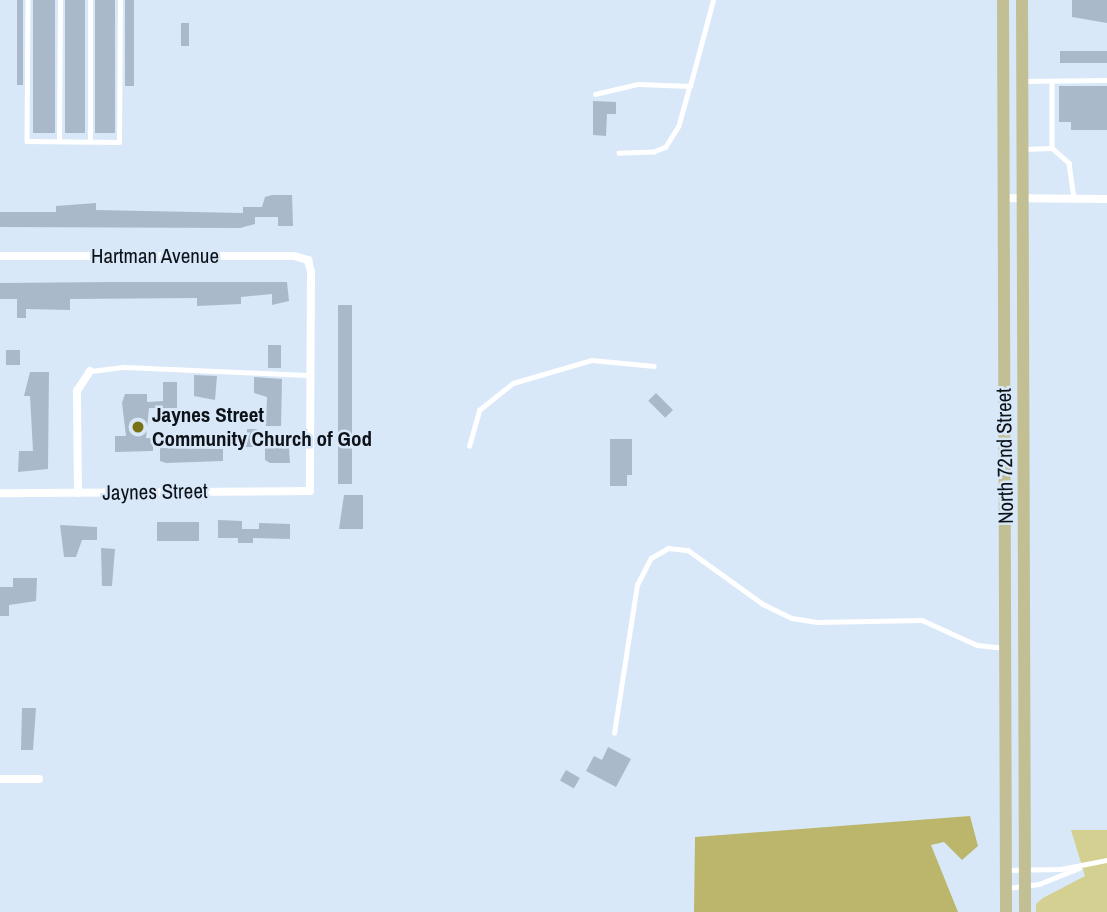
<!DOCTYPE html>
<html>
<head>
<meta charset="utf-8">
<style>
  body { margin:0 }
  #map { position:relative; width:1107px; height:912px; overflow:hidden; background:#d8e8f9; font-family:"Archivo Narrow",sans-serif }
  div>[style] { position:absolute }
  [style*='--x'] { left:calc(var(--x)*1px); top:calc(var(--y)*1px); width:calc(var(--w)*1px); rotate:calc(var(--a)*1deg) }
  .green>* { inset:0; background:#d4d092 }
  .forest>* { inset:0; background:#bbb66b }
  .building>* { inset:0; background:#aab9c9; transform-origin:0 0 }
  .lane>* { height:4.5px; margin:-2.25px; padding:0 2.25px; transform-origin:2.25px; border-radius:2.25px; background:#fff }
  .street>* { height:8px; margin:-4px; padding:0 4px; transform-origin:4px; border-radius:4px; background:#fff }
  .primary>* { height:12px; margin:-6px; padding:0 6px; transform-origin:6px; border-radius:6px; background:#c2bf95 }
  .dots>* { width:19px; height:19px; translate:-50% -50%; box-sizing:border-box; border:4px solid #d8e8f9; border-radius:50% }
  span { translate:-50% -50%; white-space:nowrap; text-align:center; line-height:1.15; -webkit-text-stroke:5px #d8e8f9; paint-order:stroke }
  .street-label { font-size:21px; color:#0d1218 }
  .poi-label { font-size:21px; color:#0d1218; font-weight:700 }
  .left { translate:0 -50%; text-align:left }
</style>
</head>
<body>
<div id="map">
  <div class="green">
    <div style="clip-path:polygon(1071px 830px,1107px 830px,1107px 912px,1036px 912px,1036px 904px,1043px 898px,1085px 876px)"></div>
  </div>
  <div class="forest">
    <div style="clip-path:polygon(970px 816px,978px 846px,962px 860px,944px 842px,931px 845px,958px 912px,694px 912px,695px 837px)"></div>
  </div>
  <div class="building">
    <div style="left:17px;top:0;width:6px;height:85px"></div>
    <div style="left:33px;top:0;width:22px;height:133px"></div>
    <div style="left:65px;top:0;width:20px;height:133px"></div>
    <div style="left:95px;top:0;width:20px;height:133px"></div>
    <div style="left:125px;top:0;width:9px;height:86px"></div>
    <div style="clip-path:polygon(1072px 0,1107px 0,1107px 23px,1072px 17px)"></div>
    <div style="left:181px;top:23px;width:8px;height:23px"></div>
    <div style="left:1060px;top:51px;width:47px;height:12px"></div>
    <div style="clip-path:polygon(1059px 86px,1107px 86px,1107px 130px,1071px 130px,1071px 122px,1059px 122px)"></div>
    <div style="clip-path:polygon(593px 101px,616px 102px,616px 114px,607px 114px,606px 136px,593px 135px)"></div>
    <div style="clip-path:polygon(272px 195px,292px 195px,293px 226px,278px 226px,278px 217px,255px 217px,255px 224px,240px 228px,0 227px,0 212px,56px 212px,56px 206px,96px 203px,96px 210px,243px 213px,243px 207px,262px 207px,265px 197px)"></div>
    <div style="clip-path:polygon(112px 282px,287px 282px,289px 301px,272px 305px,272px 294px,241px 297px,241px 304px,197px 306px,197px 298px,70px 299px,70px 310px,26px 309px,26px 318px,17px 318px,17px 299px,0 299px,0 283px)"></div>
    <div style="left:338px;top:305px;width:14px;height:179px"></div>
    <div style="left:268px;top:345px;width:13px;height:23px"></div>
    <div style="left:6px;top:350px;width:14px;height:15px"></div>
    <div style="clip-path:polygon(30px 372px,49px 372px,48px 469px,18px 472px,19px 451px,33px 451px,30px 396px,24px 396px)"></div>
    <div style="clip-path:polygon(194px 375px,217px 376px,215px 400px,194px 396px)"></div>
    <div style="clip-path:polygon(254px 377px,282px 379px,281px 426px,266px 426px,267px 397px,254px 393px)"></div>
    <div style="clip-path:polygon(163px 382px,177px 382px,177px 408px,149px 408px,146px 438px,153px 438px,153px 451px,115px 452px,115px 436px,126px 436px,122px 403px,125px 394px,147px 394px,147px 402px,163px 401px)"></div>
    <div style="left:656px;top:393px;width:24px;height:11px;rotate:45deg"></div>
    <div style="clip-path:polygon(247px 429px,257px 429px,257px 447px,241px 447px,241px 434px,247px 434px)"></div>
    <div style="clip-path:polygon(610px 439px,632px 439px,632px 475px,627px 475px,627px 486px,610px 486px)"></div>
    <div style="clip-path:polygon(160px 448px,223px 449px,223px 461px,166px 463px,160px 461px)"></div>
    <div style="clip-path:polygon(265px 448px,289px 448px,290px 463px,270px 463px,265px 460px)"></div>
    <div style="clip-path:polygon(344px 495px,363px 495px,363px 529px,339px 529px)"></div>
    <div style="clip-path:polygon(218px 520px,242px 521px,242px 529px,259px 529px,259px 523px,290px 524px,290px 539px,253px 538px,253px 543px,238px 543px,238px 538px,218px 538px)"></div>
    <div style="left:199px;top:522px;width:19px;height:42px;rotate:90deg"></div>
    <div style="clip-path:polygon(60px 525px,97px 527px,97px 540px,82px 540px,76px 557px,64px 557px)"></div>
    <div style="clip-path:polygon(101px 548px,115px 549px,112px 586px,102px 586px)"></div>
    <div style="clip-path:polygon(13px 578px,37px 578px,36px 601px,9px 605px,9px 616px,0 616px,0 587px,13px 587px)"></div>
    <div style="clip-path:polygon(22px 708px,36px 708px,33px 750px,21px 750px)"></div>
    <div style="clip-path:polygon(608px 747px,631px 759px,616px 787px,586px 771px,594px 756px,602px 760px)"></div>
    <div style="left:566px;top:770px;width:16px;height:12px;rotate:30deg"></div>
  </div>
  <div class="lane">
    <div style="--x:28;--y:0;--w:141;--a:90.4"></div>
    <div style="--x:27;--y:141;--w:92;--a:0.6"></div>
    <div style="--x:119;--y:142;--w:142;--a:-89.6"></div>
    <div style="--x:1023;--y:81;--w:84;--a:-0.7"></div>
    <div style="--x:1052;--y:81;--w:67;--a:90"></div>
    <div style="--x:1052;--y:148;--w:23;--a:41"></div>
    <div style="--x:1069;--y:163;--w:36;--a:82"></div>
    <div style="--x:690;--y:86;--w:89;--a:-75"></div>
    <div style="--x:595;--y:94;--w:44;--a:-13.1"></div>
    <div style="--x:638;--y:84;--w:52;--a:2.2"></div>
    <div style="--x:690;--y:86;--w:41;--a:105.4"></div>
    <div style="--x:679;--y:126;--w:25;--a:122"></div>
    <div style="--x:666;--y:147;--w:13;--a:157"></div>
    <div style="--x:654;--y:152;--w:35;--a:178"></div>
    <div style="--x:59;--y:141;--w:141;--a:-89.6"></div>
    <div style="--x:90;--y:142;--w:142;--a:-90"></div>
    <div style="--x:1023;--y:149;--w:29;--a:-2"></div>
    <div style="--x:91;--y:371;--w:34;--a:-7"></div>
    <div style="--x:125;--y:367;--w:186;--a:2.5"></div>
    <div style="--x:469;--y:446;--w:37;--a:-74"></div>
    <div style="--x:479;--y:410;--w:43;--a:-38.5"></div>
    <div style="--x:513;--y:383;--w:82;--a:-16.2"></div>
    <div style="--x:592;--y:360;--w:62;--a:5.5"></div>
    <div style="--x:614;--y:733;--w:150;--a:-81.2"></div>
    <div style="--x:637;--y:585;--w:30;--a:-63"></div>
    <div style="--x:651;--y:558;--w:20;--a:-30"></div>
    <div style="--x:668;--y:548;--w:20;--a:6"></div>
    <div style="--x:688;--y:550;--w:92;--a:35.8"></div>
    <div style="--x:763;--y:604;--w:32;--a:26"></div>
    <div style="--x:792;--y:618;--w:25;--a:9"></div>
    <div style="--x:817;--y:622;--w:105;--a:-1.1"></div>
    <div style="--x:922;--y:620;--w:60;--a:24.4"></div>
    <div style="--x:977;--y:645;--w:28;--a:6"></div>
    <div style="--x:1007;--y:870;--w:54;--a:-1.1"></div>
    <div style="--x:1061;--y:869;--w:47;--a:-11.1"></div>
    <div style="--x:1007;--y:888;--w:32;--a:-7"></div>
    <div style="--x:1039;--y:884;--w:43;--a:-21.8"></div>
  </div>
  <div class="street">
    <div style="--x:1003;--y:198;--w:104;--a:0.6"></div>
    <div style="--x:0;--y:256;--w:294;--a:0"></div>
    <div style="--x:294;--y:256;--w:15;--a:16"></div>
    <div style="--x:308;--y:260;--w:12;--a:76"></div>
    <div style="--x:311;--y:272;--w:219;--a:90.3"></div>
    <div style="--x:310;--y:491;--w:310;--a:179.6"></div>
    <div style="--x:78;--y:493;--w:102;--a:-90.6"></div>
    <div style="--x:77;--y:391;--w:24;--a:-57"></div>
    <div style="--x:0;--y:779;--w:39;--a:0"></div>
  </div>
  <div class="primary">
    <div style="--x:1003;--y:0;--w:912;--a:89.81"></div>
    <div style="--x:1022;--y:0;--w:912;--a:89.81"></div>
  </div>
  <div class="dots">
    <div style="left:138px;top:427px;background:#797214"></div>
  </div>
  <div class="street-label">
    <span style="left:155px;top:256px">Hartman Avenue</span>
    <span style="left:1005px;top:456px;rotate:-91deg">North 72nd Street</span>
    <span style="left:155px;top:492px;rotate:-1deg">Jaynes Street</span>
  </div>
  <div class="poi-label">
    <span class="left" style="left:152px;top:427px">Jaynes Street<br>Community Church of God</span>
  </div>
</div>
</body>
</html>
